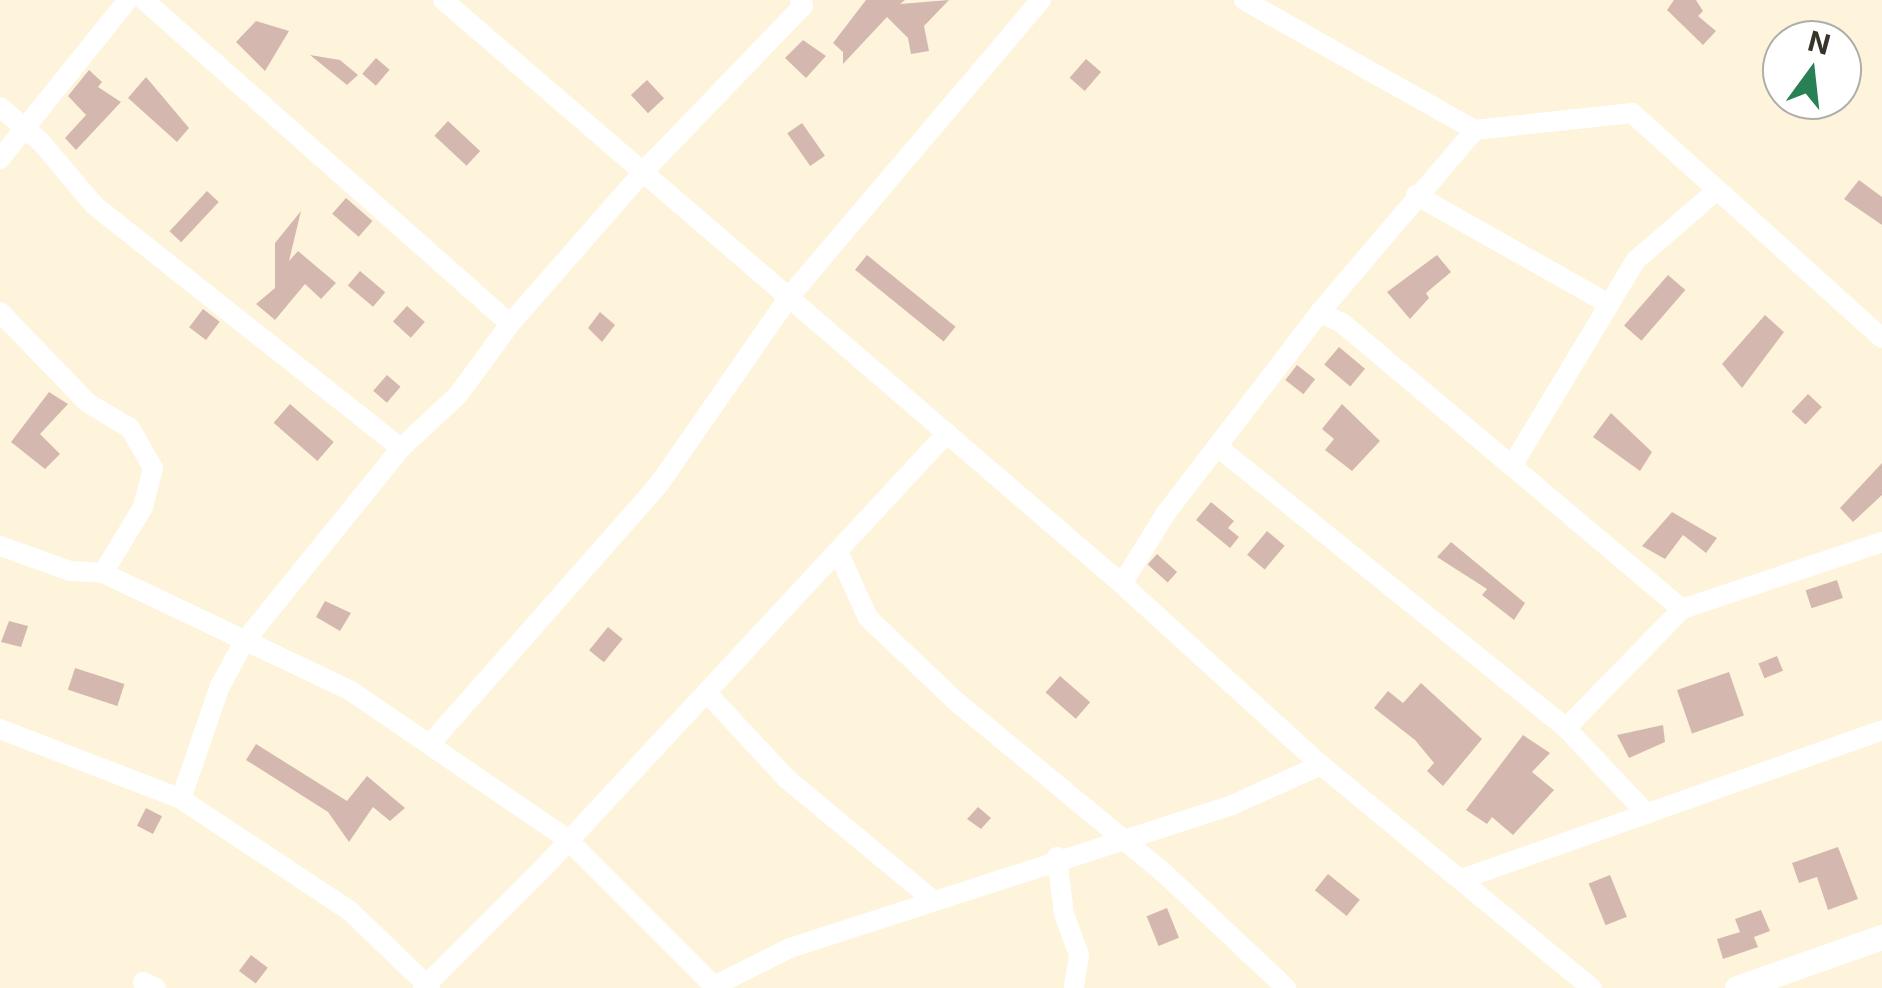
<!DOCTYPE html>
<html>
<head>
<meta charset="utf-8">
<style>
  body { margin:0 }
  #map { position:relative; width:1882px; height:988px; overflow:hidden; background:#fef4db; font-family:Inter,sans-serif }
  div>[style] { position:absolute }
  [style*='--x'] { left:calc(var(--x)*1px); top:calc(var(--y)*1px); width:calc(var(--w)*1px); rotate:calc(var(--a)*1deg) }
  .building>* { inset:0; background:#d4b8af; transform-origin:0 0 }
  .minor>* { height:20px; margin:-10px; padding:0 10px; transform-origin:10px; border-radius:10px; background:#fff }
  .tertiary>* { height:25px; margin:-12.5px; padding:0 12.5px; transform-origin:12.5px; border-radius:12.5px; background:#fff }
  span { translate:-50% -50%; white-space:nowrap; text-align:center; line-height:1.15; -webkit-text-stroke:10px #fff; paint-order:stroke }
  .north { position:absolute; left:1762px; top:20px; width:100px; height:100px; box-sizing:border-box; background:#fff; border:2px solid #afada9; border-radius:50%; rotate:15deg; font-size:28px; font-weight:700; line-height:40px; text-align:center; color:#373329 }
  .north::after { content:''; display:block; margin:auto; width:35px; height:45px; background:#298054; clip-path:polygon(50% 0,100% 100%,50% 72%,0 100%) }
</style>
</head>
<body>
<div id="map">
  <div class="building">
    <div style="clip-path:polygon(866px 0,905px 0,900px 4px,949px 0,924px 26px,929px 51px,911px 54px,908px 38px,887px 17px,843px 64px,843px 52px,833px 43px)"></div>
    <div style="clip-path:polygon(1674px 0,1696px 0,1703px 11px,1698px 16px,1716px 31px,1703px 45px,1667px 10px)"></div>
    <div style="clip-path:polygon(256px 21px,289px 31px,265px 71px,236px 42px)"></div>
    <div style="clip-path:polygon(803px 40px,826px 56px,806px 78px,785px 58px)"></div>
    <div style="clip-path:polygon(310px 55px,340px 60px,358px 75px,347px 85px)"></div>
    <div style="left:376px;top:58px;width:18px;height:21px;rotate:41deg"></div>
    <div style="left:1086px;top:59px;width:20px;height:25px;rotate:41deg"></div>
    <div style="clip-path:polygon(89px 70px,102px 82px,98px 87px,121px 102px,76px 150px,65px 138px,86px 115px,68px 96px)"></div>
    <div style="clip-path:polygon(146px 77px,189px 128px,177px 142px,128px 98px)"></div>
    <div style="left:647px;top:80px;width:25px;height:22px;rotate:47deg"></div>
    <div style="left:448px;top:121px;width:44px;height:20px;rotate:43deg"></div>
    <div style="left:802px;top:123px;width:40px;height:18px;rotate:55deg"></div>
    <div style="clip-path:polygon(1859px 180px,1882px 197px,1882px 225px,1844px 199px)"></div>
    <div style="left:207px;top:191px;width:16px;height:55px;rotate:43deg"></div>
    <div style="left:346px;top:198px;width:35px;height:21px;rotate:41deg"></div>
    <div style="clip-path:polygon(301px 211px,289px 261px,298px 251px,336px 283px,321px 299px,305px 284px,275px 320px,256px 304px,275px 288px,275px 243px)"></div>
    <div style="left:867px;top:255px;width:114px;height:19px;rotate:39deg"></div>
    <div style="clip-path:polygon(1437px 255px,1451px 272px,1426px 293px,1429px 298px,1410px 319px,1387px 292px)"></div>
    <div style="left:360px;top:271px;width:33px;height:19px;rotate:40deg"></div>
    <div style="left:1668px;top:275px;width:23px;height:67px;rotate:41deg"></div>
    <div style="left:407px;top:306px;width:24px;height:21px;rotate:42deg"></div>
    <div style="left:203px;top:309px;width:21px;height:23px;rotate:37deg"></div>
    <div style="clip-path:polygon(600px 312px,615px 325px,602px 342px,588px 328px)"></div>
    <div style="clip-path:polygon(1765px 315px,1784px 332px,1742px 388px,1722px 364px)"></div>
    <div style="left:1339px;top:347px;width:34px;height:23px;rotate:40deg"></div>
    <div style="left:1297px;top:365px;width:23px;height:19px;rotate:38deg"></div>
    <div style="left:387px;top:375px;width:18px;height:21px;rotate:41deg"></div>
    <div style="clip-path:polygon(49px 392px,68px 404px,40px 434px,60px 454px,45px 469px,11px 442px)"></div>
    <div style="left:1808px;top:394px;width:19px;height:24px;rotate:43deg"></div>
    <div style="left:290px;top:404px;width:58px;height:25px;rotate:41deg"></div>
    <div style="clip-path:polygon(1342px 404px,1380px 441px,1352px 471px,1325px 450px,1334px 439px,1322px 429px)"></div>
    <div style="clip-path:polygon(1611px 413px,1652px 452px,1640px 471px,1593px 437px)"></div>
    <div style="clip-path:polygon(1882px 463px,1882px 495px,1853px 522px,1840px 508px)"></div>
    <div style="clip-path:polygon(1211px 502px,1234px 521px,1228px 528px,1239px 537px,1230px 548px,1196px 520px)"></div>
    <div style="clip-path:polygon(1672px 512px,1717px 538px,1706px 553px,1683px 535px,1665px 559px,1642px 546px)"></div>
    <div style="left:1267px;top:531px;width:23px;height:31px;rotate:40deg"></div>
    <div style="clip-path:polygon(1451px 542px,1525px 603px,1514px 620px,1482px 595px,1487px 589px,1437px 557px)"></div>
    <div style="left:1157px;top:554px;width:27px;height:14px;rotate:42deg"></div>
    <div style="left:1837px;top:580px;width:19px;height:33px;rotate:72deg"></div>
    <div style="clip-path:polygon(325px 601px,351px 613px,340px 631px,316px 617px)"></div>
    <div style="clip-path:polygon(9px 621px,28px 626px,21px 647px,1px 642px)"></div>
    <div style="left:608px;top:627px;width:19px;height:30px;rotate:39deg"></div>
    <div style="left:1777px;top:656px;width:16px;height:20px;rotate:68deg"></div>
    <div style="left:75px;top:668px;width:52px;height:23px;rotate:18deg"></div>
    <div style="left:1729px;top:672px;width:46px;height:55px;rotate:71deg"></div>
    <div style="left:1060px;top:676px;width:40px;height:22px;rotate:41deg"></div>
    <div style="clip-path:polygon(1421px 683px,1482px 739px,1443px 786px,1427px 771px,1434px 763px,1415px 740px,1374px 708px,1388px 691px,1403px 703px)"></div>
    <div style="clip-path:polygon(1663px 725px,1665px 742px,1629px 758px,1617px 735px)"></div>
    <div style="clip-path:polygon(1523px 735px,1550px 753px,1532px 772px,1554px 790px,1513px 835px,1492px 817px,1487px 824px,1466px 810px)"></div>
    <div style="clip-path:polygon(256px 744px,347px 801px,367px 776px,405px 808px,390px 821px,373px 807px,349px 842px,328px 812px,246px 760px)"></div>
    <div style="clip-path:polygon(978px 807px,991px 818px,981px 829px,967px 819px)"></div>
    <div style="left:146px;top:808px;width:18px;height:20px;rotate:27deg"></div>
    <div style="clip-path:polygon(1838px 847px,1858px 899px,1828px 910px,1817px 877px,1799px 883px,1792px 863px)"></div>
    <div style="left:1328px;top:874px;width:41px;height:21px;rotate:39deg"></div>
    <div style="left:1610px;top:875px;width:45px;height:23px;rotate:68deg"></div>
    <div style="left:1167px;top:908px;width:32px;height:22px;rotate:68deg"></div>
    <div style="clip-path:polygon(1761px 910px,1770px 931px,1754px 937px,1758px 947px,1723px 959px,1717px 939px,1740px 932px,1735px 919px)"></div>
    <div style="left:251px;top:955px;width:21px;height:20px;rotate:37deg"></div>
  </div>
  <div class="minor">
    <div style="--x:144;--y:0;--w:489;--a:41.5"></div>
    <div style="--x:443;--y:0;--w:896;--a:40.7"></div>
    <div style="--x:1122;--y:584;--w:269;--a:42.3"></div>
    <div style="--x:1321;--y:765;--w:351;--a:39.5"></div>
    <div style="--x:1244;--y:0;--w:265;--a:29.4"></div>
    <div style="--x:1475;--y:130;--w:158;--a:-6.2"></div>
    <div style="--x:1632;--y:113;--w:336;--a:42"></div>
    <div style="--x:0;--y:107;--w:52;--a:40.4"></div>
    <div style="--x:40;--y:141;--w:84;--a:49.8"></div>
    <div style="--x:94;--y:205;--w:392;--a:38.4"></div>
    <div style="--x:0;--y:159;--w:204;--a:-51.2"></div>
    <div style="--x:1416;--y:195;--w:222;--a:29.5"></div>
    <div style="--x:0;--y:312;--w:127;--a:46"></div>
    <div style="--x:88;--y:403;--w:49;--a:30.8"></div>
    <div style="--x:130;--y:428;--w:46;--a:60.1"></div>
    <div style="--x:153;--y:468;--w:40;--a:104.4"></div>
    <div style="--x:143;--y:507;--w:77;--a:121.2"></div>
    <div style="--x:1320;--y:312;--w:239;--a:-49.6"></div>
    <div style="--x:1219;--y:448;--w:446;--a:38.9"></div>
    <div style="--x:1566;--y:728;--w:166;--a:-45.7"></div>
    <div style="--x:1682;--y:609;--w:211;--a:-18.5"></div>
    <div style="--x:1512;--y:466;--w:240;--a:-59"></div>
    <div style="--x:1636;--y:260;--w:106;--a:-40.8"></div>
    <div style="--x:0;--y:546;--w:74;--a:19.7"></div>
    <div style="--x:70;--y:571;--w:33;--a:3"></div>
    <div style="--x:103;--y:573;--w:275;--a:25.4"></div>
    <div style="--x:351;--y:691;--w:262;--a:34.4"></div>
    <div style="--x:567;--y:839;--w:208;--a:45"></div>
    <div style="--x:714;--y:986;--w:85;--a:-26.6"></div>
    <div style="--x:790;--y:948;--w:465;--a:-17.9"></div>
    <div style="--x:1232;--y:805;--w:98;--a:-24.2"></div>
    <div style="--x:839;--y:554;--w:70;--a:65.6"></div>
    <div style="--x:868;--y:618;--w:124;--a:43.4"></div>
    <div style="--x:958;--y:703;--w:266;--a:39.5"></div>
    <div style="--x:1163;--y:872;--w:169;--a:43.3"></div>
    <div style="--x:1122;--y:584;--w:84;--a:-58.2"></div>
    <div style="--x:1166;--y:513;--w:253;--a:-52.5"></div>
    <div style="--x:1320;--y:312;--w:25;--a:27"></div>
    <div style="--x:1342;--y:323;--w:444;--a:40.1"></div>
    <div style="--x:707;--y:693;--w:117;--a:47.1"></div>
    <div style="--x:787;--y:779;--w:190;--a:39.7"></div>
    <div style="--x:1566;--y:728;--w:118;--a:46.7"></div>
    <div style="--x:0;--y:729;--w:194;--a:21.1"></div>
    <div style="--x:181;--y:799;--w:203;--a:33.5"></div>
    <div style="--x:350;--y:911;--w:111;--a:43.9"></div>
    <div style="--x:430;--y:744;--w:346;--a:-48.6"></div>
    <div style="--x:659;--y:484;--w:228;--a:-55.2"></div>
    <div style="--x:789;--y:297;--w:390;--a:-49.7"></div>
    <div style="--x:181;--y:799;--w:120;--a:-71"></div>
    <div style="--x:220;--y:686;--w:50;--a:-61.4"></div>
    <div style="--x:244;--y:642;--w:250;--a:-51"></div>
    <div style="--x:401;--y:448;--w:78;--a:-42.9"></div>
    <div style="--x:458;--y:395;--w:88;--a:-53.8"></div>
    <div style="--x:510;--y:324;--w:203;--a:-48.8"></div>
    <div style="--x:644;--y:171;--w:229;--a:-46.1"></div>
    <div style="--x:803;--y:6;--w:7;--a:-117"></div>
    <div style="--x:1057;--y:857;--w:57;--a:83"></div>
    <div style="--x:1064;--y:914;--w:44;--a:69.9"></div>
    <div style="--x:1079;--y:955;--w:33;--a:99"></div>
    <div style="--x:1465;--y:878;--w:442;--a:-19.5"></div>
    <div style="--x:143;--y:982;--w:14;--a:25"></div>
    <div style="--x:423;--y:988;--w:177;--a:-45"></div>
    <div style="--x:548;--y:863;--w:587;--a:-47.14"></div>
  </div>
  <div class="tertiary">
    <div style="--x:1737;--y:988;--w:154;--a:-19.4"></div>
  </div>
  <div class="north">N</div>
</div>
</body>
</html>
